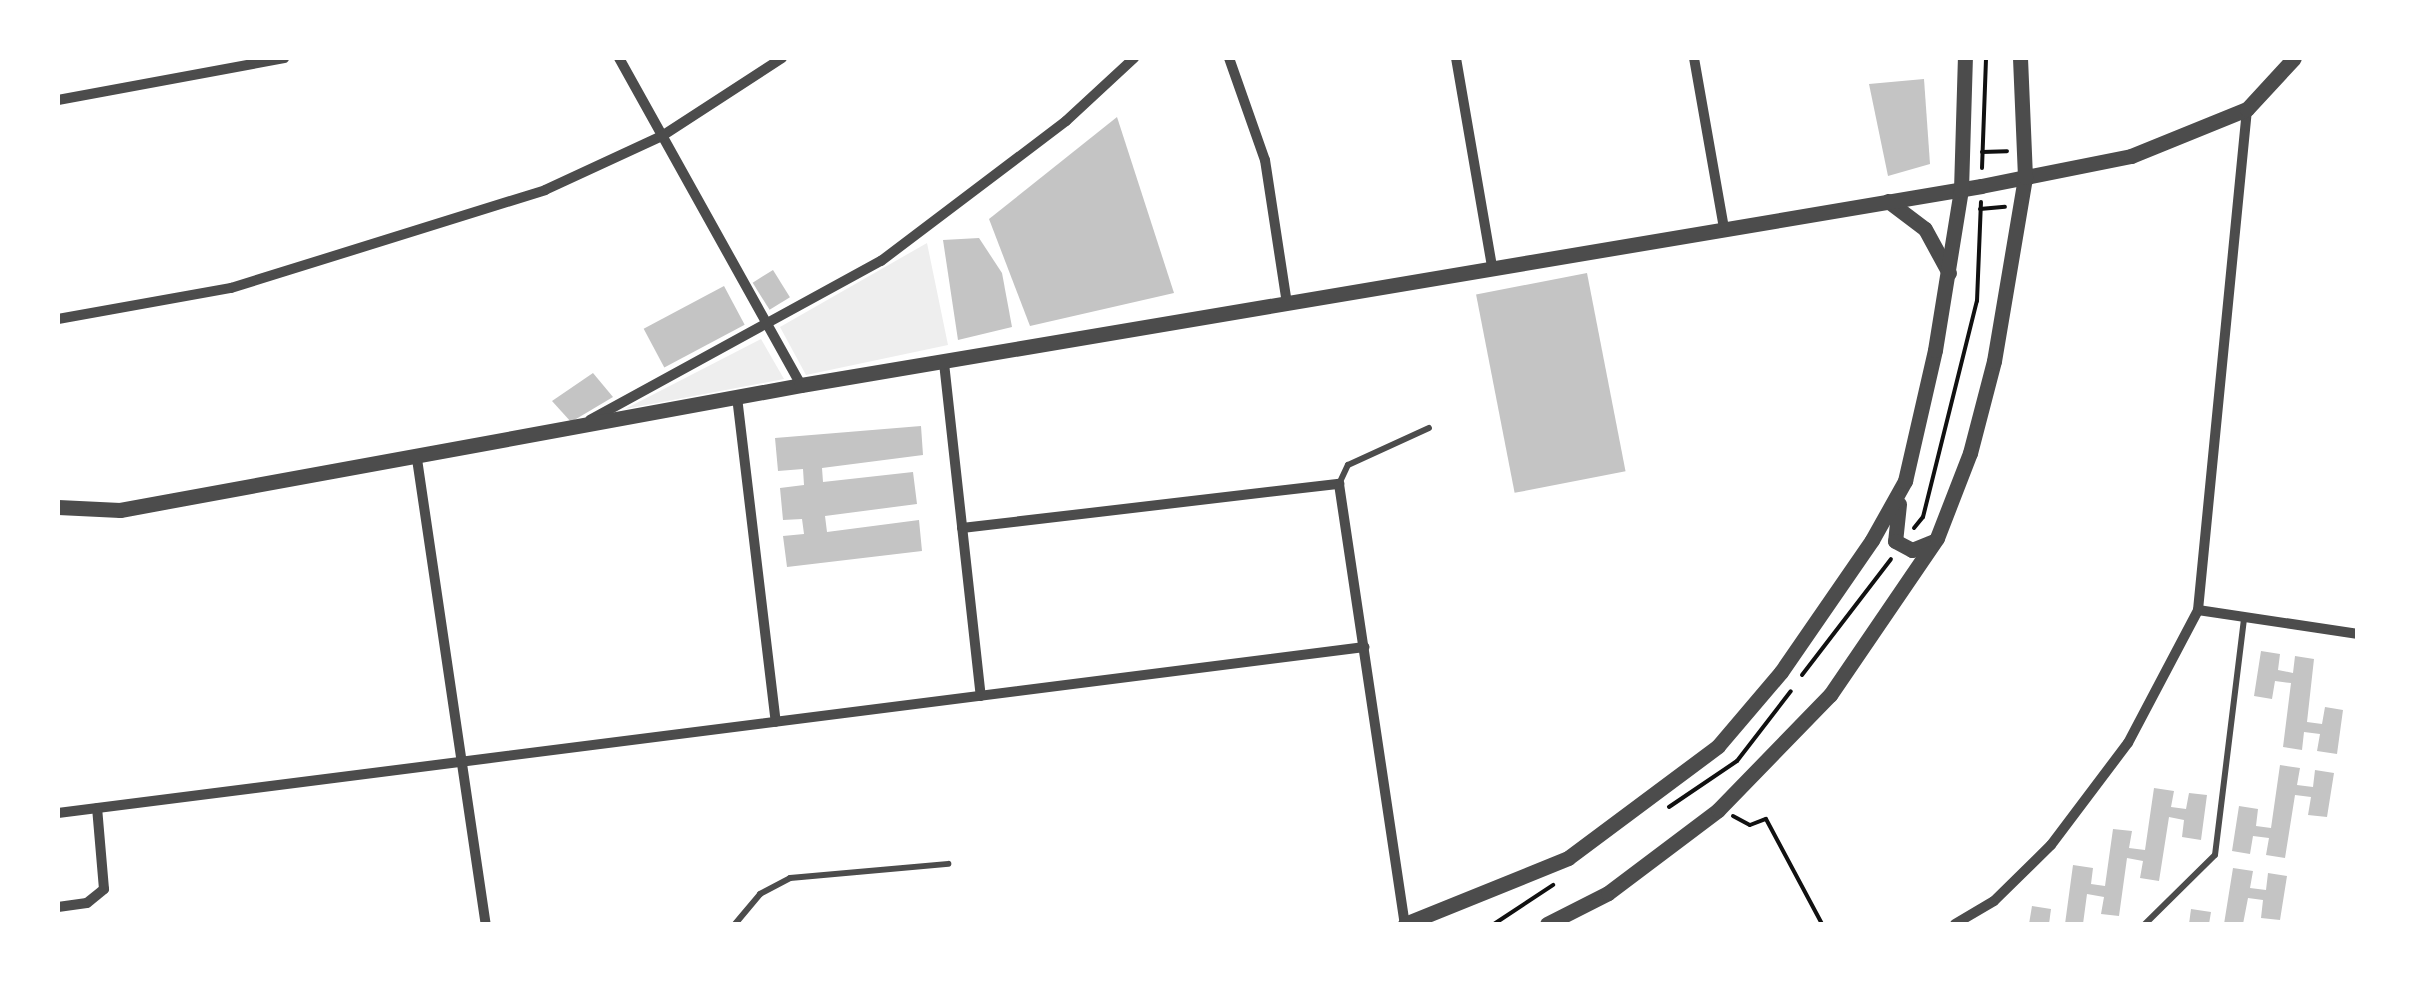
<!DOCTYPE html>
<html>
<head>
<meta charset="utf-8">
<style>
  body { margin:0 }
  #map { position:relative; width:2415px; height:982px; overflow:hidden; background:#fff; font-family:"Titillium Web",sans-serif }
  div>[style] { position:absolute }
  [style*='--x'] { left:calc(var(--x)*1px); top:calc(var(--y)*1px); width:calc(var(--w)*1px); rotate:calc(var(--a)*1deg) }
  .green>* { inset:0; background:#eee }
  .building>* { inset:0; background:#c4c4c4; transform-origin:0 0 }
  .path>* { height:4px; margin:-2px; padding:0 2px; transform-origin:2px; border-radius:2px; background:#111 }
  .service>* { height:6px; margin:-3px; padding:0 3px; transform-origin:3px; border-radius:3px; background:#4c4c4c }
  .minor>* { height:10px; margin:-5px; padding:0 5px; transform-origin:5px; border-radius:5px; background:#4c4c4c }
  .tertiary>* { height:15px; margin:-7.5px; padding:0 7.5px; transform-origin:7.5px; border-radius:7.5px; background:#4c4c4c }
  span { translate:-50% -50%; white-space:nowrap; text-align:center; line-height:1.15; -webkit-text-stroke:9px #fff; paint-order:stroke }
  .frame { position:absolute; inset:0; border:60px solid #fff; pointer-events:none }
</style>
</head>
<body>
<div id="map">
  <div class="green">
    <div style="clip-path:polygon(927px 243px,948px 345px,806px 375px,780px 327px)"></div>
    <div style="clip-path:polygon(761px 339px,784px 379px,625px 409px)"></div>
  </div>
  <div class="building">
    <div style="clip-path:polygon(1924px 79px,1930px 164px,1888px 176px,1869px 84px)"></div>
    <div style="clip-path:polygon(1117px 117px,1174px 293px,1030px 326px,989px 219px)"></div>
    <div style="clip-path:polygon(979px 238px,1002px 273px,1012px 327px,958px 340px,943px 240px)"></div>
    <div style="left:773px;top:270px;width:32px;height:24px;rotate:58deg"></div>
    <div style="left:1587px;top:273px;width:202px;height:113px;rotate:79deg"></div>
    <div style="left:724px;top:286px;width:44px;height:91px;rotate:62deg"></div>
    <div style="clip-path:polygon(593px 373px,613px 397px,571px 422px,552px 401px)"></div>
    <div style="clip-path:polygon(921px 426px,923px 455px,822px 468px,823px 482px,913px 472px,917px 504px,825px 516px,827px 532px,919px 520px,922px 551px,787px 567px,783px 536px,804px 534px,802px 519px,783px 520px,780px 488px,804px 485px,803px 469px,778px 471px,775px 438px)"></div>
    <div style="clip-path:polygon(2261px 651px,2280px 654px,2278px 670px,2293px 673px,2295px 656px,2314px 659px,2307px 722px,2322px 724px,2325px 707px,2343px 710px,2337px 754px,2317px 751px,2320px 734px,2304px 732px,2302px 750px,2283px 747px,2291px 683px,2275px 681px,2272px 699px,2254px 696px)"></div>
    <div style="clip-path:polygon(2280px 765px,2300px 768px,2297px 785px,2313px 787px,2315px 770px,2334px 773px,2327px 817px,2308px 815px,2311px 797px,2295px 795px,2285px 858px,2266px 855px,2269px 838px,2253px 836px,2250px 854px,2232px 851px,2239px 806px,2258px 809px,2256px 826px,2271px 828px)"></div>
    <div style="clip-path:polygon(2154px 788px,2174px 791px,2171px 807px,2186px 809px,2189px 793px,2207px 795px,2201px 840px,2182px 837px,2184px 820px,2169px 817px,2159px 881px,2140px 878px,2143px 861px,2127px 858px,2119px 916px,2101px 914px,2104px 897px,2087px 894px,2083px 924px,2065px 924px,2073px 865px,2093px 868px,2091px 884px,2105px 886px,2113px 829px,2132px 831px,2129px 848px,2145px 850px)"></div>
    <div style="clip-path:polygon(2233px 868px,2253px 871px,2250px 888px,2266px 890px,2268px 873px,2287px 876px,2280px 920px,2261px 918px,2263px 900px,2248px 898px,2243px 924px,2224px 924px)"></div>
    <div style="clip-path:polygon(2032px 906px,2051px 909px,2049px 924px,2029px 924px)"></div>
    <div style="clip-path:polygon(2191px 909px,2211px 912px,2209px 924px,2189px 924px)"></div>
  </div>
  <div class="path">
    <div style="--x:1982;--y:152;--w:25;--a:-2"></div>
    <div style="--x:1982;--y:168;--w:110;--a:-87.9"></div>
    <div style="--x:1980;--y:209;--w:25;--a:-5"></div>
    <div style="--x:1914;--y:528;--w:14;--a:-51"></div>
    <div style="--x:1923;--y:517;--w:223;--a:-76"></div>
    <div style="--x:1977;--y:301;--w:99;--a:-87.7"></div>
    <div style="--x:1802;--y:675;--w:146;--a:-52.5"></div>
    <div style="--x:1669;--y:807;--w:82;--a:-34.1"></div>
    <div style="--x:1737;--y:761;--w:88;--a:-52.4"></div>
    <div style="--x:1733;--y:816;--w:19;--a:28"></div>
    <div style="--x:1750;--y:825;--w:17;--a:-21"></div>
    <div style="--x:1766;--y:819;--w:119;--a:61.9"></div>
    <div style="--x:1494;--y:924;--w:71;--a:-33.5"></div>
  </div>
  <div class="service">
    <div style="--x:1339;--y:484;--w:21;--a:-65"></div>
    <div style="--x:1348;--y:465;--w:89;--a:-24.6"></div>
    <div style="--x:735;--y:924;--w:39;--a:-50"></div>
    <div style="--x:760;--y:894;--w:34;--a:-28"></div>
    <div style="--x:790;--y:878;--w:159;--a:-5.1"></div>
    <div style="--x:2145;--y:924;--w:98;--a:-44.6"></div>
    <div style="--x:2215;--y:855;--w:237;--a:-83"></div>
  </div>
  <div class="minor">
    <div style="--x:619;--y:58;--w:374;--a:60.9"></div>
    <div style="--x:1229;--y:58;--w:108;--a:70.6"></div>
    <div style="--x:1265;--y:160;--w:146;--a:81.3"></div>
    <div style="--x:1456;--y:58;--w:212;--a:80.2"></div>
    <div style="--x:1694;--y:58;--w:174;--a:80"></div>
    <div style="--x:58;--y:100;--w:230;--a:-10.5"></div>
    <div style="--x:58;--y:319;--w:176;--a:-10.2"></div>
    <div style="--x:231;--y:288;--w:329;--a:-17.3"></div>
    <div style="--x:545;--y:190;--w:129;--a:-24.8"></div>
    <div style="--x:662;--y:136;--w:143;--a:-33"></div>
    <div style="--x:944;--y:363;--w:335;--a:83.7"></div>
    <div style="--x:737;--y:397;--w:327;--a:83.2"></div>
    <div style="--x:590;--y:420;--w:332;--a:-28.7"></div>
    <div style="--x:881;--y:261;--w:232;--a:-37.1"></div>
    <div style="--x:1066;--y:121;--w:93;--a:-42.8"></div>
    <div style="--x:417;--y:459;--w:470;--a:81.6"></div>
    <div style="--x:962;--y:528;--w:380;--a:-6.7"></div>
    <div style="--x:1339;--y:484;--w:445;--a:81.5"></div>
    <div style="--x:2198;--y:610;--w:162;--a:8.5"></div>
    <div style="--x:58;--y:813;--w:1317;--a:-7.24"></div>
    <div style="--x:58;--y:907;--w:29;--a:-8"></div>
    <div style="--x:87;--y:903;--w:22;--a:-39"></div>
    <div style="--x:104;--y:889;--w:81;--a:-94.9"></div>
    <div style="--x:1955;--y:924;--w:45;--a:-30.5"></div>
    <div style="--x:1994;--y:901;--w:80;--a:-44.5"></div>
    <div style="--x:2051;--y:845;--w:128;--a:-53"></div>
    <div style="--x:2128;--y:743;--w:150;--a:-62.2"></div>
    <div style="--x:2198;--y:610;--w:503;--a:-84.41"></div>
  </div>
  <div class="tertiary">
    <div style="--x:1888;--y:201;--w:46;--a:37.1"></div>
    <div style="--x:1925;--y:229;--w:50;--a:61.4"></div>
    <div style="--x:1899;--y:504;--w:37;--a:96"></div>
    <div style="--x:1895;--y:541;--w:19;--a:28"></div>
    <div style="--x:1912;--y:550;--w:24;--a:-22"></div>
    <div style="--x:58;--y:507;--w:62;--a:2.8"></div>
    <div style="--x:120;--y:510;--w:692;--a:-10.4"></div>
    <div style="--x:801;--y:385;--w:1197;--a:-9.57"></div>
    <div style="--x:1981;--y:186;--w:153;--a:-11.3"></div>
    <div style="--x:2131;--y:156;--w:125;--a:-22.1"></div>
    <div style="--x:2247;--y:109;--w:69;--a:-47.3"></div>
    <div style="--x:1405;--y:924;--w:176;--a:-22"></div>
    <div style="--x:1568;--y:858;--w:187;--a:-36.7"></div>
    <div style="--x:1718;--y:746;--w:97;--a:-49.6"></div>
    <div style="--x:1781;--y:672;--w:160;--a:-55.4"></div>
    <div style="--x:1872;--y:540;--w:68;--a:-60.8"></div>
    <div style="--x:1905;--y:481;--w:134;--a:-77.1"></div>
    <div style="--x:1935;--y:350;--w:162;--a:-80.8"></div>
    <div style="--x:1961;--y:190;--w:132;--a:-88.3"></div>
    <div style="--x:1547;--y:924;--w:68;--a:-26.9"></div>
    <div style="--x:1608;--y:893;--w:138;--a:-37"></div>
    <div style="--x:1718;--y:810;--w:161;--a:-45.8"></div>
    <div style="--x:1830;--y:695;--w:190;--a:-55.7"></div>
    <div style="--x:1937;--y:538;--w:91;--a:-68.8"></div>
    <div style="--x:1970;--y:453;--w:95;--a:-75.4"></div>
    <div style="--x:1994;--y:361;--w:187;--a:-80.4"></div>
    <div style="--x:2025;--y:177;--w:119;--a:-92.4"></div>
  </div>
  <div class="frame"></div>
</div>
</body>
</html>
